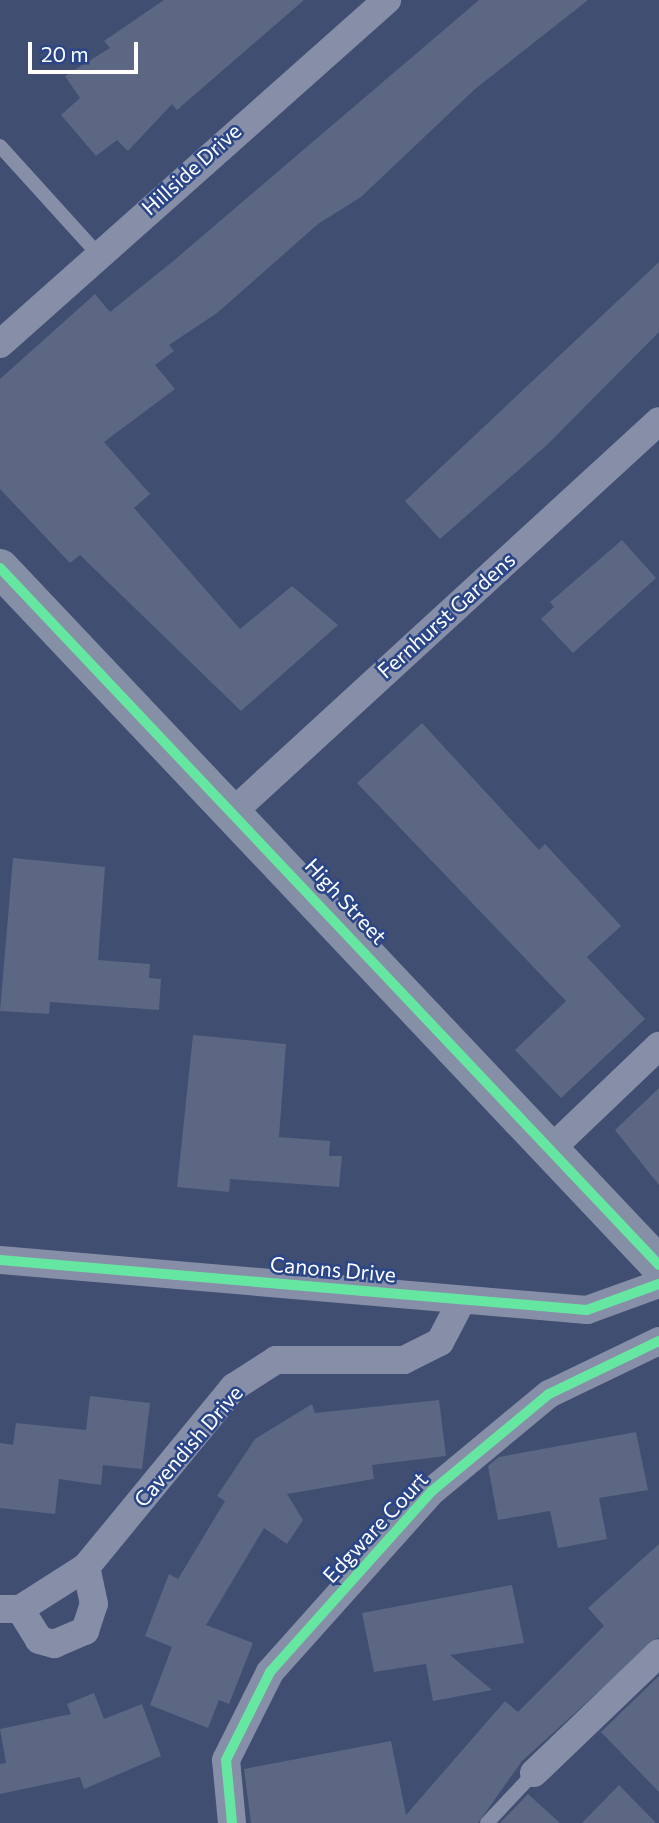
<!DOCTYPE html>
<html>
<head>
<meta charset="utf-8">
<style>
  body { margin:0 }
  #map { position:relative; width:659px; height:1823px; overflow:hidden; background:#404e72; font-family:Commissioner,sans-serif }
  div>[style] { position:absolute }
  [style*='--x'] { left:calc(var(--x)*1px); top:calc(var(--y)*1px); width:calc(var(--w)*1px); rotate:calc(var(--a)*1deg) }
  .building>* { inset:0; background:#5b6783 }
  .service>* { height:14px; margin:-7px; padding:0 7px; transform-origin:7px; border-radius:7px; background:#878fa8 }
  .minor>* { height:28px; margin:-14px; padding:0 14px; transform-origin:14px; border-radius:14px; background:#878fa8 }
  .primary>* { height:38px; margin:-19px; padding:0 19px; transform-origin:19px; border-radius:19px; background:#858fa5 }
  .cycleway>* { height:10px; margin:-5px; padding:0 5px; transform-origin:5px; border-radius:5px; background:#66e7a1 }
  span { translate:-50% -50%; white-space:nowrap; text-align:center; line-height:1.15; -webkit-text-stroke:5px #2a4688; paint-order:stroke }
  .street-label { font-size:21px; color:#fff }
  .scale { position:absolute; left:28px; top:42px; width:110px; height:32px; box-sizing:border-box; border:4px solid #fff; border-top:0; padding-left:9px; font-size:21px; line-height:24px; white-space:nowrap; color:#fff; -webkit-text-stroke:5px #2a4688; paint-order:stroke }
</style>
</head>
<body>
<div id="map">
  <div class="building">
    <div style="clip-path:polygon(164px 0,304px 0,177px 110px,172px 104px,128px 151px,117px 140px,96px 156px,61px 115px,80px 98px,65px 76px,110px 48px,104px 41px)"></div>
    <div style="clip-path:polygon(479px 0,588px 0,475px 89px,361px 197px,318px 224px,217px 313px,169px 345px,174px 351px,155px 365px,175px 389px,104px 442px,150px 494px,134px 508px,240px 629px,292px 586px,338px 625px,241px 711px,80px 555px,70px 563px,0 489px,0 379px,95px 294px,110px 312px,172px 262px)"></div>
    <div style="clip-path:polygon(659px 262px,659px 332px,547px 445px,440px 539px,405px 501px)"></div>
    <div style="clip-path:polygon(622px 540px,656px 578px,573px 653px,541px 619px,554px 607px,550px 602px)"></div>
    <div style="clip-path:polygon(422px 723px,539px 850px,545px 844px,621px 926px,587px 957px,645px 1019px,561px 1098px,515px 1050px,566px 1001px,357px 783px)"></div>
    <div style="clip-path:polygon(13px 858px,105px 867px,98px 960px,150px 964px,149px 978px,161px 979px,159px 1010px,50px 1002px,49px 1014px,0 1011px)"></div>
    <div style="clip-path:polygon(193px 1035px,286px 1044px,279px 1137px,330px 1141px,329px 1156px,342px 1156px,339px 1187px,230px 1179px,229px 1192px,177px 1187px)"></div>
    <div style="clip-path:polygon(659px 1088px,659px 1185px,615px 1130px)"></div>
    <div style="clip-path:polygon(90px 1396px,150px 1403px,142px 1469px,103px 1465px,101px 1485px,59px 1479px,55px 1514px,0 1508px,0 1443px,13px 1445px,16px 1423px,86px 1430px)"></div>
    <div style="clip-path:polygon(439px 1400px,446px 1456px,372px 1465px,374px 1479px,287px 1494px,303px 1520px,287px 1544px,264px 1528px,206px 1625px,253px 1643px,229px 1704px,219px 1700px,208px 1728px,150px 1705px,172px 1647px,145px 1636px,169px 1574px,178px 1579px,225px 1501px,217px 1496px,255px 1439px,312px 1404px,315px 1413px)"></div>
    <div style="clip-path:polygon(636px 1432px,648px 1490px,599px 1498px,607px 1539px,558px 1548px,550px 1511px,498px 1520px,488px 1466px,499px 1457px)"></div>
    <div style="clip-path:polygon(659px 1544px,659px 1637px,522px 1761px,478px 1823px,251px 1823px,244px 1769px,391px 1741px,406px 1815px,505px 1701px,518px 1712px,604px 1626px,588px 1608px)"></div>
    <div style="clip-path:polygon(512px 1585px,524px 1643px,450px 1655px,492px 1690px,433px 1701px,426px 1664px,374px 1672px,362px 1613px)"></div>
    <div style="clip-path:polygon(659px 1676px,659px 1792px,601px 1732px)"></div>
    <div style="clip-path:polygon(94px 1693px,104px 1719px,142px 1704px,161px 1756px,84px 1789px,80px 1777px,0 1794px,0 1764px,6px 1763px,0 1729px,71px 1714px,67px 1704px)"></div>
    <div style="clip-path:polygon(619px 1785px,656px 1823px,582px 1823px)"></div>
    <div style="clip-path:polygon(528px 1794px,560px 1823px,500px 1823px)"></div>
  </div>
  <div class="service">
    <div style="--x:0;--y:146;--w:146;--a:47.8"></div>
    <div style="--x:487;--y:1823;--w:69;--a:-46.8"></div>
  </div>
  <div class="minor">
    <div style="--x:0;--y:344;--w:518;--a:-41.63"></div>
    <div style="--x:235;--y:810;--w:575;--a:-42.53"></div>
    <div style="--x:550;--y:1150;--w:151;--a:-43.7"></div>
    <div style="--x:0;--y:1260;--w:589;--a:4.87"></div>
    <div style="--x:587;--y:1310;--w:77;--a:-19.9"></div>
    <div style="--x:0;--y:1609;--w:20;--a:0"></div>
    <div style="--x:20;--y:1609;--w:78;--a:-32.5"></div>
    <div style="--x:86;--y:1567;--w:233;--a:-50.6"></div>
    <div style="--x:234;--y:1387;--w:50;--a:-32.7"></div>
    <div style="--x:276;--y:1360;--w:128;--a:0"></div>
    <div style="--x:404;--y:1360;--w:40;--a:-26.6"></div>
    <div style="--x:440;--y:1342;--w:47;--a:-62.4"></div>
    <div style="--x:20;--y:1609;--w:36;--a:58"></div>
    <div style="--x:39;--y:1640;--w:16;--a:15"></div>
    <div style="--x:54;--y:1644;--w:34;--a:-23"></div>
    <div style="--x:85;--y:1631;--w:28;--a:-72"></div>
    <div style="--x:94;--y:1604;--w:38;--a:-102"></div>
    <div style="--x:534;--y:1773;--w:173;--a:-43.8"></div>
    <div style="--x:232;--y:1823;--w:63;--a:-95.4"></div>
    <div style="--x:226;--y:1760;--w:98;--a:-63.4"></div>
    <div style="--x:270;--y:1672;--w:243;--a:-48.2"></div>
    <div style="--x:432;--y:1491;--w:152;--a:-39.7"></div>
    <div style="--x:549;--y:1394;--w:122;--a:-25.7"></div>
  </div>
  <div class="primary">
    <div style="--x:0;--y:568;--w:959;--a:46.61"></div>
  </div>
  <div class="cycleway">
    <div style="--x:0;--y:568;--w:959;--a:46.61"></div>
    <div style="--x:0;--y:1260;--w:589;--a:4.87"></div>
    <div style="--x:587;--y:1310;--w:77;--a:-19.9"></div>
    <div style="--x:232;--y:1823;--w:63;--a:-95.4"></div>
    <div style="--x:226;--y:1760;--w:98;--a:-63.4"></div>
    <div style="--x:270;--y:1672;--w:243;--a:-48.2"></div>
    <div style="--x:432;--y:1491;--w:152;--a:-39.7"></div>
    <div style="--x:549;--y:1394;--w:122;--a:-25.7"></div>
  </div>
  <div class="street-label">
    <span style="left:191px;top:169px;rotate:-42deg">Hillside Drive</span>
    <span style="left:446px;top:615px;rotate:-42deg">Fernhurst Gardens</span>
    <span style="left:346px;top:901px;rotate:47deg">High Street</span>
    <span style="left:333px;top:1269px;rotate:5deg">Canons Drive</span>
    <span style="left:188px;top:1446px;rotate:-49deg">Cavendish Drive</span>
    <span style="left:375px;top:1527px;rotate:-47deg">Edgware Court</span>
  </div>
  <div class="scale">20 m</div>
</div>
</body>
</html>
